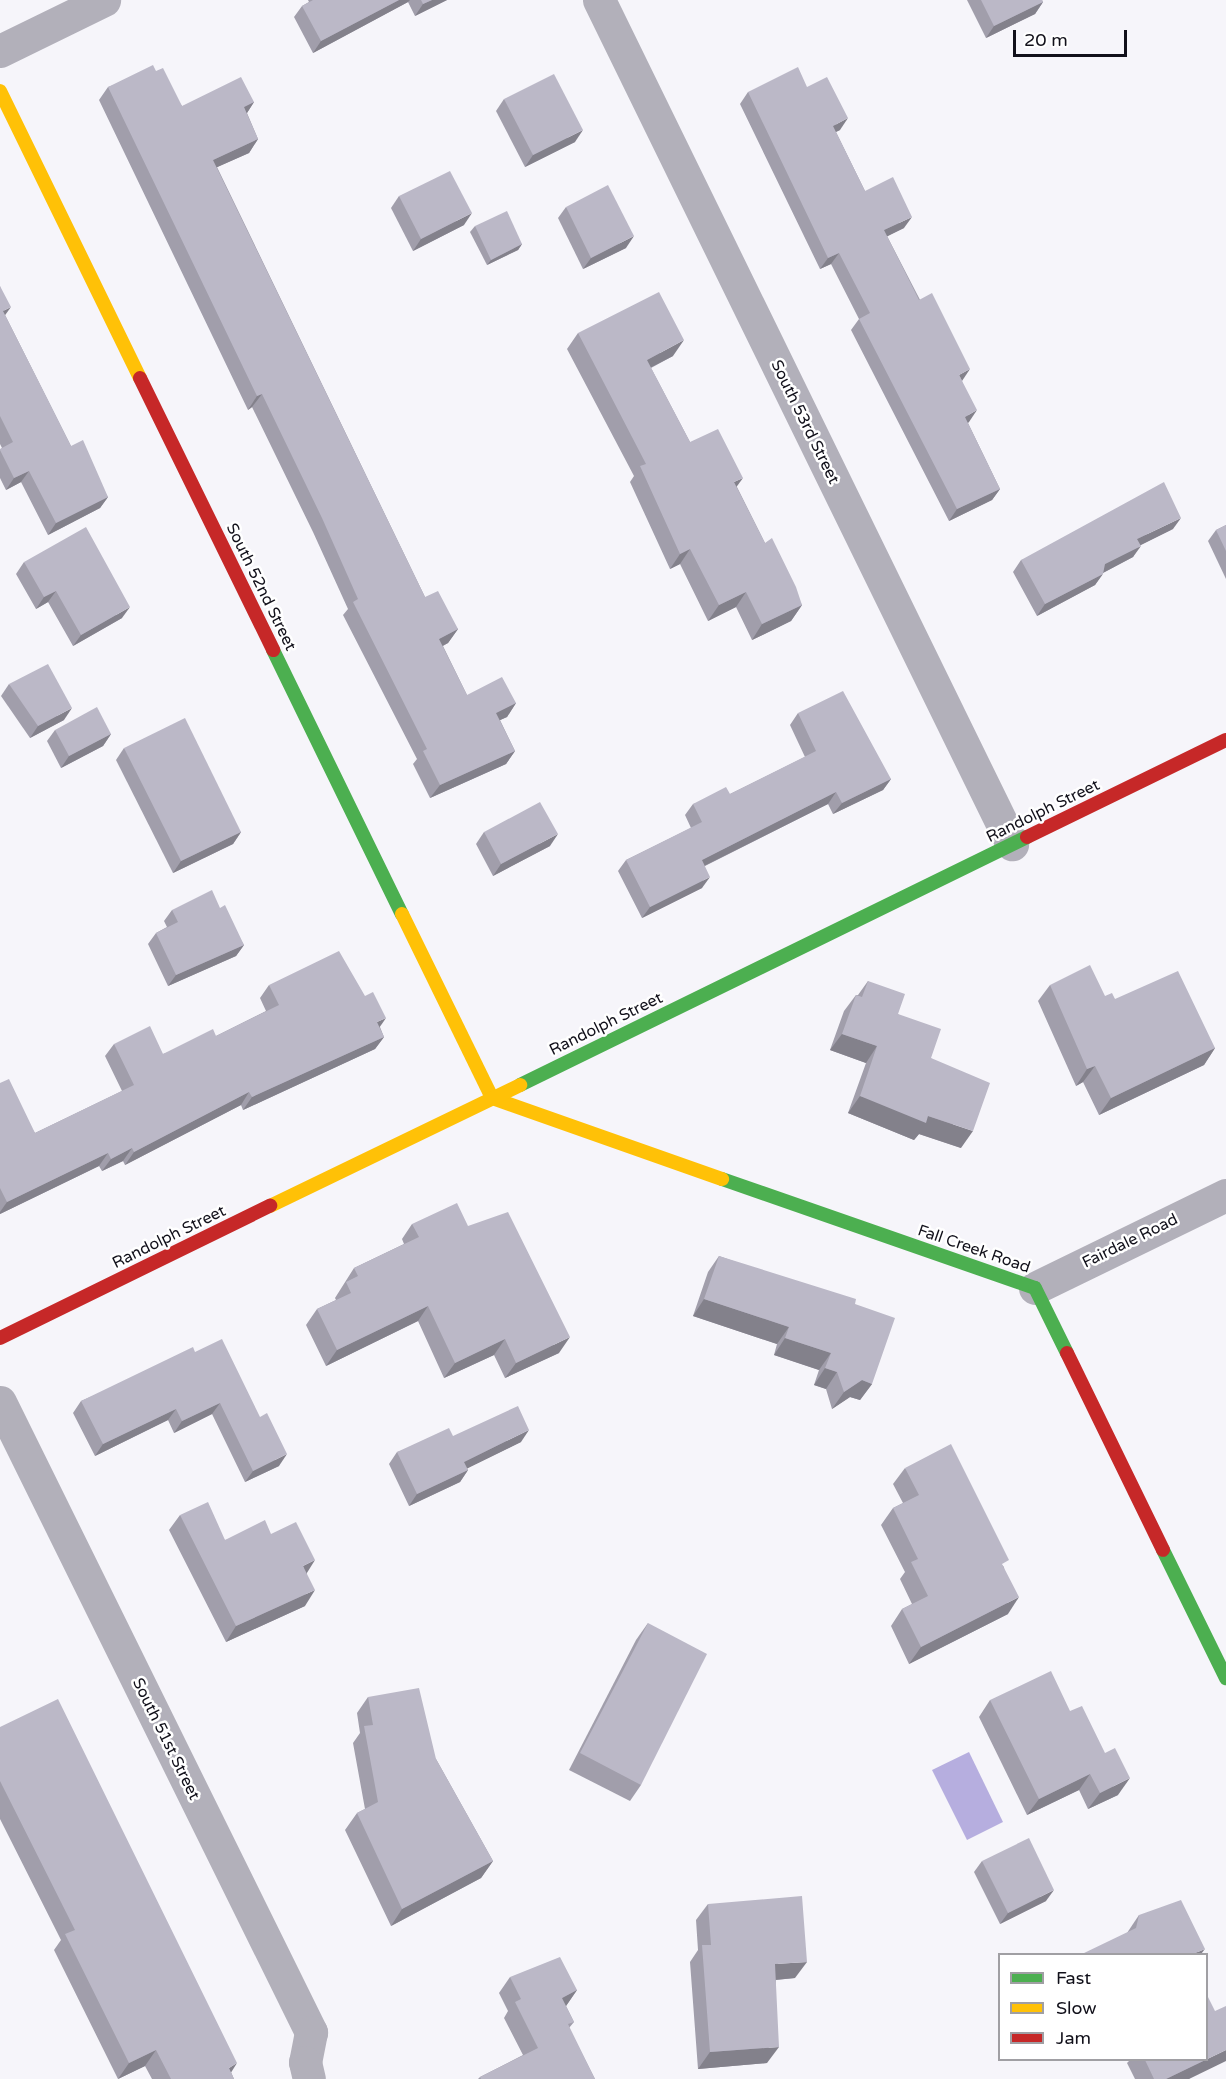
<!DOCTYPE html>
<html>
<head>
<meta charset="utf-8">
<style>
	body { margin:0 }
	#map { position:relative; width:1226px; height:2079px; overflow:hidden; background:#f6f5fa; font-family:"Varela Round",sans-serif }
	div>[style] { position:absolute }
	.water>* { inset:0; background:#b6aedf }
	.street>* { height:33px; margin:-16.5px; padding:0 16.5px; transform-origin:16.5px; border-radius:16.5px; background:#b2b0ba }
	.fast>* { height:14px; margin:-7px; padding:0 7px; transform-origin:7px; border-radius:7px; background:#4caf50 }
	.slow>* { height:14px; margin:-7px; padding:0 7px; transform-origin:7px; border-radius:7px; background:#ffc107 }
	.jam>* { height:14px; margin:-7px; padding:0 7px; transform-origin:7px; border-radius:7px; background:#c62828 }
	.wall>* { inset:0; background:#a19eab }
	.shaded-wall>* { inset:0; background:#83818b }
	.building>* { inset:0; background:#bbb8c7 }
	span { translate:-50% -50%; white-space:nowrap; text-align:center; line-height:1.15; -webkit-text-stroke:5px #fff; paint-order:stroke }
	.street-label { font-size:16px; color:#11101a }
	.legend { position:absolute; left:998px; top:1953px; width:210px; height:108px; box-sizing:border-box; background:#fff; border:2px solid #a09fa3; margin:0; padding:8px 10px; list-style:none; font-size:18px; color:#11101a }
	.legend li { display:flex; align-items:center; gap:12px; height:30px }
	.legend b { width:30px; border:2px solid #a09fa3 }
	.scale { position:absolute; left:1013px; top:30px; width:114px; height:27px; box-sizing:border-box; border:3px solid #11101a; border-top:0; padding-left:8px; font-size:18px; line-height:21px; white-space:nowrap; color:#11101a; -webkit-text-stroke:4px #fff; paint-order:stroke }
</style>
</head>
<body>
<div id="map">
	<div class="water">
		<div style="clip-path:polygon(969px 1752px,1003px 1822px,967px 1840px,932px 1770px)"></div>
	</div>
	<div class="street">
		<div style="left:599px;top:0;width:940px;rotate:63.93deg"></div>
		<div style="left:0;top:51px;width:116px;rotate:-26.1deg"></div>
		<div style="left:1035px;top:1288px;width:212px;rotate:-26deg"></div>
		<div style="left:0;top:1402px;width:703px;rotate:63.73deg"></div>
		<div style="left:311px;top:2032px;width:31px;rotate:101deg"></div>
		<div style="left:305px;top:2062px;width:17px;rotate:77deg"></div>
	</div>
	<div class="fast">
		<div style="left:273px;top:650px;width:294px;rotate:64deg"></div>
		<div style="left:520px;top:1085px;width:564px;rotate:-26.07deg"></div>
		<div style="left:722px;top:1179px;width:331px;rotate:19.2deg"></div>
		<div style="left:1035px;top:1288px;width:72px;rotate:63.8deg"></div>
		<div style="left:1163px;top:1550px;width:143px;rotate:63.8deg"></div>
	</div>
	<div class="slow">
		<div style="left:0;top:91px;width:319px;rotate:64deg"></div>
		<div style="left:402px;top:914px;width:205px;rotate:63.9deg"></div>
		<div style="left:492px;top:1098px;width:244px;rotate:19.4deg"></div>
		<div style="left:270px;top:1206px;width:278px;rotate:-25.8deg"></div>
	</div>
	<div class="jam">
		<div style="left:140px;top:378px;width:303px;rotate:63.9deg"></div>
		<div style="left:1027px;top:837px;width:221px;rotate:-26deg"></div>
		<div style="left:0;top:1338px;width:301px;rotate:-26.1deg"></div>
		<div style="left:1067px;top:1353px;width:219px;rotate:64deg"></div>
	</div>
	<div class="wall">
		<div style="clip-path:polygon(308px 0,447px 0,415px 16px,408px 2px,313px 53px,294px 17px,302px 6px,309px 2px)"></div>
		<div style="clip-path:polygon(967px 0,1042px 0,1043px 2px,1035px 14px,986px 38px)"></div>
		<div style="clip-path:polygon(156px 71px,182px 106px,254px 102px,247px 113px,258px 139px,249px 153px,217px 167px,425px 597px,458px 629px,448px 643px,443px 646px,467px 695px,516px 703px,507px 717px,500px 720px,515px 751px,506px 764px,430px 798px,413px 764px,417px 759px,343px 615px,348px 609px,313px 532px,252px 407px,248px 410px,99px 100px,108px 87px)"></div>
		<div style="clip-path:polygon(807px 87px,840px 130px,836px 132px,865px 191px,904px 228px,887px 236px,962px 381px,969px 422px,968px 423px,1000px 489px,992px 500px,949px 521px,851px 330px,859px 319px,831px 264px,820px 269px,740px 104px,748px 92px)"></div>
		<div style="clip-path:polygon(504px 99px,575px 142px,525px 167px,496px 111px)"></div>
		<div style="clip-path:polygon(399px 196px,464px 225px,413px 251px,391px 208px)"></div>
		<div style="clip-path:polygon(566px 207px,626px 248px,583px 269px,558px 218px)"></div>
		<div style="clip-path:polygon(475px 226px,522px 244px,518px 250px,487px 265px,470px 232px)"></div>
		<div style="clip-path:polygon(0 286px,5px 315px,71px 446px,108px 497px,100px 508px,48px 535px,21px 482px,6px 490px,0 478px,0 450px,2px 448px,0 444px)"></div>
		<div style="clip-path:polygon(578px 333px,673px 356px,651px 368px,690px 442px,737px 487px,765px 543px,802px 605px,791px 621px,752px 640px,736px 607px,708px 621px,680px 564px,670px 569px,630px 482px,634px 476px,567px 349px)"></div>
		<div style="clip-path:polygon(1226px 525px,1226px 579px,1208px 541px,1216px 530px)"></div>
		<div style="clip-path:polygon(1173px 529px,1140px 545px,1133px 557px,1103px 573px,1095px 585px,1037px 616px,1013px 572px,1021px 560px)"></div>
		<div style="clip-path:polygon(24px 562px,122px 618px,73px 646px,48px 602px,36px 609px,16px 574px)"></div>
		<div style="clip-path:polygon(9px 684px,64px 720px,30px 738px,1px 696px)"></div>
		<div style="clip-path:polygon(798px 713px,891px 779px,883px 790px,833px 814px,828px 804px,705px 866px,702px 888px,642px 918px,618px 871px,626px 860px,691px 828px,685px 815px,693px 804px,730px 794px,805px 757px,790px 725px)"></div>
		<div style="clip-path:polygon(55px 730px,111px 734px,103px 746px,61px 768px,47px 741px)"></div>
		<div style="clip-path:polygon(124px 748px,241px 832px,233px 844px,173px 873px,116px 760px)"></div>
		<div style="clip-path:polygon(484px 832px,550px 846px,493px 876px,476px 844px)"></div>
		<div style="clip-path:polygon(220px 908px,244px 945px,236px 956px,168px 986px,148px 944px,156px 933px,167px 927px,164px 921px,172px 910px)"></div>
		<div style="clip-path:polygon(868px 981px,898px 1014px,931px 1058px,961px 1148px,919px 1134px,914px 1140px,848px 1113px,866px 1063px,830px 1050px,844px 1011px,856px 995px,858px 995px)"></div>
		<div style="clip-path:polygon(269px 985px,380px 1027px,384px 1037px,375px 1049px,243px 1110px,241px 1105px,125px 1165px,123px 1161px,102px 1171px,99px 1166px,0 1214px,0 1083px,35px 1133px,122px 1091px,105px 1056px,114px 1044px,163px 1054px,216px 1036px,266px 1011px,260px 998px)"></div>
		<div style="clip-path:polygon(1050px 985px,1105px 996px,1115px 999px,1215px 1048px,1204px 1065px,1099px 1115px,1083px 1082px,1076px 1086px,1038px 1001px)"></div>
		<div style="clip-path:polygon(412px 1224px,468px 1226px,559px 1353px,505px 1378px,494px 1355px,444px 1378px,418px 1321px,326px 1366px,306px 1325px,317px 1309px,336px 1300px,335px 1298px,354px 1268px,404px 1244px,402px 1239px)"></div>
		<div style="clip-path:polygon(719px 1256px,855px 1304px,872px 1384px,860px 1400px,850px 1397px,832px 1409px,826px 1389px,814px 1385px,819px 1370px,774px 1355px,777px 1344px,693px 1316px,708px 1272px)"></div>
		<div style="clip-path:polygon(195px 1352px,279px 1466px,245px 1482px,212px 1414px,174px 1433px,168px 1420px,95px 1456px,73px 1413px,81px 1401px)"></div>
		<div style="clip-path:polygon(453px 1436px,521px 1442px,467px 1468px,468px 1470px,460px 1482px,409px 1506px,389px 1464px,397px 1452px)"></div>
		<div style="clip-path:polygon(905px 1468px,1004px 1567px,1008px 1614px,909px 1664px,891px 1626px,902px 1609px,912px 1604px,900px 1579px,905px 1572px,881px 1525px,893px 1508px,903px 1503px,893px 1484px)"></div>
		<div style="clip-path:polygon(180px 1515px,225px 1540px,271px 1534px,307px 1573px,305px 1606px,226px 1642px,169px 1530px)"></div>
		<div style="clip-path:polygon(648px 1623px,641px 1785px,630px 1801px,569px 1770px,636px 1640px)"></div>
		<div style="clip-path:polygon(368px 1697px,436px 1759px,493px 1861px,481px 1878px,391px 1926px,345px 1830px,357px 1813px,365px 1809px,353px 1743px,360px 1733px,357px 1713px)"></div>
		<div style="clip-path:polygon(990px 1700px,1070px 1711px,1118px 1795px,1088px 1809px,1079px 1790px,1027px 1815px,979px 1717px)"></div>
		<div style="clip-path:polygon(0 1727px,231px 2072px,234px 2079px,152px 2079px,145px 2066px,118px 2079px,54px 1950px,61px 1940px,0 1819px)"></div>
		<div style="clip-path:polygon(982px 1861px,1046px 1901px,1000px 1924px,974px 1872px)"></div>
		<div style="clip-path:polygon(708px 1904px,795px 1978px,776px 1980px,767px 2063px,698px 2069px,690px 1962px,698px 1950px,696px 1920px)"></div>
		<div style="clip-path:polygon(1139px 1915px,1201px 1954px,1127px 1933px)"></div>
		<div style="clip-path:polygon(510px 1977px,577px 1990px,566px 2006px,574px 2022px,569px 2028px,595px 2079px,478px 2079px,480px 2077px,523px 2055px,504px 2018px,508px 2011px,499px 1993px)"></div>
		<div style="clip-path:polygon(1130px 2060px,1206px 2060px,1189px 2079px,1135px 2079px,1127px 2063px)"></div>
	</div>
	<div class="shaded-wall">
		<div style="clip-path:polygon(399px 0,410px 0,408px 2px,313px 53px,321px 41px)"></div>
		<div style="clip-path:polygon(432px 0,447px 0,415px 16px,423px 4px)"></div>
		<div style="clip-path:polygon(1043px 2px,1035px 14px,986px 38px,994px 26px)"></div>
		<div style="clip-path:polygon(254px 102px,245px 116px,244px 107px)"></div>
		<div style="clip-path:polygon(848px 118px,840px 130px,825px 137px,833px 126px)"></div>
		<div style="clip-path:polygon(583px 130px,575px 142px,525px 167px,533px 155px)"></div>
		<div style="clip-path:polygon(258px 139px,249px 153px,204px 173px,213px 160px)"></div>
		<div style="clip-path:polygon(472px 213px,464px 225px,413px 251px,421px 239px)"></div>
		<div style="clip-path:polygon(912px 217px,904px 228px,876px 242px,884px 230px)"></div>
		<div style="clip-path:polygon(634px 236px,626px 248px,583px 269px,591px 258px)"></div>
		<div style="clip-path:polygon(522px 244px,518px 250px,487px 265px,491px 260px)"></div>
		<div style="clip-path:polygon(839px 253px,831px 264px,820px 269px,828px 258px)"></div>
		<div style="clip-path:polygon(11px 307px,3px 318px,3px 311px)"></div>
		<div style="clip-path:polygon(684px 340px,673px 356px,636px 375px,647px 360px)"></div>
		<div style="clip-path:polygon(970px 369px,962px 381px,959px 375px)"></div>
		<div style="clip-path:polygon(262px 394px,252px 407px,248px 410px,257px 396px)"></div>
		<div style="clip-path:polygon(977px 410px,969px 422px,957px 428px,965px 417px)"></div>
		<div style="clip-path:polygon(29px 471px,21px 482px,6px 490px,14px 478px)"></div>
		<div style="clip-path:polygon(743px 478px,732px 493px,734px 482px)"></div>
		<div style="clip-path:polygon(1000px 489px,992px 500px,949px 521px,957px 509px)"></div>
		<div style="clip-path:polygon(108px 497px,100px 508px,48px 535px,56px 523px)"></div>
		<div style="clip-path:polygon(1181px 518px,1173px 529px,1129px 551px,1137px 539px)"></div>
		<div style="clip-path:polygon(1141px 546px,1133px 557px,1097px 576px,1105px 564px)"></div>
		<div style="clip-path:polygon(690px 549px,680px 564px,670px 569px,680px 554px)"></div>
		<div style="clip-path:polygon(1103px 574px,1095px 585px,1037px 616px,1045px 604px)"></div>
		<div style="clip-path:polygon(56px 591px,48px 602px,36px 609px,44px 597px)"></div>
		<div style="clip-path:polygon(746px 592px,736px 607px,708px 621px,719px 605px)"></div>
		<div style="clip-path:polygon(802px 605px,791px 621px,752px 640px,762px 624px)"></div>
		<div style="clip-path:polygon(130px 607px,122px 618px,73px 646px,81px 635px)"></div>
		<div style="clip-path:polygon(458px 629px,448px 643px,430px 652px,439px 639px)"></div>
		<div style="clip-path:polygon(516px 703px,507px 717px,487px 726px,496px 713px)"></div>
		<div style="clip-path:polygon(72px 708px,64px 720px,30px 738px,38px 726px)"></div>
		<div style="clip-path:polygon(111px 734px,103px 746px,61px 768px,69px 756px)"></div>
		<div style="clip-path:polygon(515px 751px,506px 764px,430px 798px,440px 785px)"></div>
		<div style="clip-path:polygon(891px 779px,883px 790px,833px 814px,842px 803px)"></div>
		<div style="clip-path:polygon(836px 792px,828px 804px,694px 871px,702px 860px)"></div>
		<div style="clip-path:polygon(241px 832px,233px 844px,173px 873px,181px 861px)"></div>
		<div style="clip-path:polygon(558px 834px,550px 846px,493px 876px,501px 864px)"></div>
		<div style="clip-path:polygon(710px 877px,702px 888px,642px 918px,650px 907px)"></div>
		<div style="clip-path:polygon(244px 945px,236px 956px,168px 986px,176px 975px)"></div>
		<div style="clip-path:polygon(386px 1018px,377px 1031px,377px 1022px)"></div>
		<div style="clip-path:polygon(842px 1034px,877px 1046px,866px 1063px,830px 1050px)"></div>
		<div style="clip-path:polygon(384px 1037px,375px 1049px,243px 1110px,252px 1097px)"></div>
		<div style="clip-path:polygon(1215px 1048px,1204px 1065px,1099px 1115px,1111px 1098px)"></div>
		<div style="clip-path:polygon(1095px 1066px,1083px 1082px,1076px 1086px,1087px 1069px)"></div>
		<div style="clip-path:polygon(249px 1092px,241px 1105px,125px 1165px,134px 1152px)"></div>
		<div style="clip-path:polygon(860px 1096px,928px 1116px,973px 1131px,961px 1148px,919px 1134px,914px 1140px,848px 1113px)"></div>
		<div style="clip-path:polygon(132px 1148px,123px 1161px,102px 1171px,111px 1159px)"></div>
		<div style="clip-path:polygon(108px 1153px,99px 1166px,0 1214px,0 1212px,7px 1202px)"></div>
		<div style="clip-path:polygon(704px 1299px,789px 1327px,777px 1344px,693px 1316px)"></div>
		<div style="clip-path:polygon(428px 1306px,418px 1321px,326px 1366px,337px 1350px)"></div>
		<div style="clip-path:polygon(570px 1337px,559px 1353px,505px 1378px,516px 1363px)"></div>
		<div style="clip-path:polygon(785px 1338px,831px 1353px,819px 1370px,774px 1355px)"></div>
		<div style="clip-path:polygon(505px 1339px,494px 1355px,444px 1378px,455px 1363px)"></div>
		<div style="clip-path:polygon(825px 1368px,837px 1372px,826px 1389px,814px 1385px)"></div>
		<div style="clip-path:polygon(862px 1380px,872px 1384px,860px 1400px,850px 1397px,832px 1409px,844px 1392px)"></div>
		<div style="clip-path:polygon(220px 1403px,212px 1414px,174px 1433px,182px 1421px)"></div>
		<div style="clip-path:polygon(176px 1409px,168px 1420px,95px 1456px,103px 1444px)"></div>
		<div style="clip-path:polygon(529px 1430px,521px 1442px,456px 1474px,464px 1462px)"></div>
		<div style="clip-path:polygon(287px 1454px,279px 1466px,245px 1482px,253px 1471px)"></div>
		<div style="clip-path:polygon(468px 1470px,460px 1482px,409px 1506px,417px 1494px)"></div>
		<div style="clip-path:polygon(315px 1560px,305px 1576px,303px 1566px)"></div>
		<div style="clip-path:polygon(315px 1590px,305px 1606px,226px 1642px,236px 1626px)"></div>
		<div style="clip-path:polygon(1019px 1597px,1008px 1614px,909px 1664px,921px 1647px)"></div>
		<div style="clip-path:polygon(1090px 1774px,1079px 1790px,1027px 1815px,1039px 1799px)"></div>
		<div style="clip-path:polygon(1130px 1778px,1118px 1795px,1088px 1809px,1100px 1793px)"></div>
		<div style="clip-path:polygon(493px 1861px,481px 1878px,391px 1926px,402px 1909px)"></div>
		<div style="clip-path:polygon(1054px 1890px,1046px 1901px,1000px 1924px,1008px 1913px)"></div>
		<div style="clip-path:polygon(1205px 1949px,1201px 1954px,1193px 1954px)"></div>
		<div style="clip-path:polygon(807px 1962px,795px 1978px,763px 1981px,775px 1964px)"></div>
		<div style="clip-path:polygon(577px 1990px,566px 2006px,551px 2013px,562px 1998px)"></div>
		<div style="clip-path:polygon(779px 2047px,767px 2063px,698px 2069px,710px 2052px)"></div>
		<div style="clip-path:polygon(156px 2050px,145px 2066px,118px 2079px,129px 2063px)"></div>
		<div style="clip-path:polygon(1226px 2050px,1226px 2061px,1189px 2079px,1166px 2079px)"></div>
		<div style="clip-path:polygon(237px 2063px,227px 2079px,229px 2068px)"></div>
	</div>
	<div class="building">
		<div style="clip-path:polygon(313px 0,399px 0,321px 41px,302px 6px)"></div>
		<div style="clip-path:polygon(421px 0,432px 0,423px 4px)"></div>
		<div style="clip-path:polygon(981px 0,1042px 0,1043px 2px,994px 26px)"></div>
		<div style="clip-path:polygon(153px 65px,156px 71px,163px 68px,182px 106px,241px 77px,254px 102px,244px 107px,258px 139px,213px 160px,425px 597px,438px 591px,458px 629px,439px 639px,467px 695px,502px 677px,516px 703px,496px 713px,515px 751px,440px 785px,423px 751px,427px 749px,353px 602px,358px 599px,322px 518px,262px 394px,257px 396px,108px 87px)"></div>
		<div style="clip-path:polygon(798px 67px,807px 87px,827px 77px,848px 118px,833px 126px,865px 191px,893px 177px,912px 217px,884px 230px,919px 300px,932px 293px,970px 369px,959px 375px,977px 410px,965px 417px,1000px 489px,957px 509px,859px 319px,870px 313px,839px 253px,828px 258px,748px 92px)"></div>
		<div style="clip-path:polygon(554px 74px,583px 130px,533px 155px,504px 99px)"></div>
		<div style="clip-path:polygon(450px 171px,472px 213px,421px 239px,399px 196px)"></div>
		<div style="clip-path:polygon(608px 185px,634px 236px,591px 258px,566px 207px)"></div>
		<div style="clip-path:polygon(507px 211px,522px 244px,491px 260px,475px 226px)"></div>
		<div style="clip-path:polygon(0 286px,11px 307px,3px 311px,50px 404px,71px 446px,83px 440px,108px 497px,56px 523px,29px 471px,14px 478px,0 450px,0 449px,13px 442px,0 416px)"></div>
		<div style="clip-path:polygon(659px 292px,684px 340px,647px 360px,690px 442px,718px 429px,743px 478px,734px 482px,765px 543px,772px 538px,796px 587px,802px 605px,762px 624px,746px 592px,719px 605px,690px 549px,680px 554px,640px 466px,646px 464px,578px 333px)"></div>
		<div style="clip-path:polygon(1164px 482px,1181px 518px,1137px 539px,1141px 546px,1105px 564px,1103px 574px,1045px 604px,1021px 560px)"></div>
		<div style="clip-path:polygon(1226px 525px,1226px 551px,1216px 530px)"></div>
		<div style="clip-path:polygon(86px 527px,130px 607px,81px 635px,56px 591px,44px 597px,24px 562px)"></div>
		<div style="clip-path:polygon(48px 664px,72px 708px,38px 726px,9px 684px)"></div>
		<div style="clip-path:polygon(843px 691px,891px 779px,842px 803px,836px 792px,702px 860px,710px 877px,650px 907px,626px 860px,702px 822px,693px 804px,726px 787px,730px 794px,816px 751px,798px 713px)"></div>
		<div style="clip-path:polygon(97px 707px,111px 734px,69px 756px,55px 730px)"></div>
		<div style="clip-path:polygon(185px 718px,241px 832px,181px 861px,124px 748px)"></div>
		<div style="clip-path:polygon(540px 802px,558px 834px,501px 864px,484px 832px)"></div>
		<div style="clip-path:polygon(212px 890px,220px 908px,225px 905px,244px 945px,176px 975px,156px 933px,178px 922px,172px 910px)"></div>
		<div style="clip-path:polygon(339px 951px,365px 996px,373px 992px,386px 1018px,377px 1022px,384px 1037px,252px 1097px,249px 1092px,134px 1152px,132px 1148px,111px 1159px,108px 1153px,7px 1202px,0 1188px,0 1083px,9px 1079px,35px 1133px,134px 1085px,114px 1044px,150px 1026px,163px 1054px,213px 1029px,216px 1036px,279px 1005px,269px 985px)"></div>
		<div style="clip-path:polygon(1090px 965px,1105px 996px,1112px 993px,1115px 999px,1178px 971px,1215px 1048px,1111px 1098px,1095px 1066px,1087px 1069px,1050px 985px)"></div>
		<div style="clip-path:polygon(868px 981px,905px 994px,898px 1014px,941px 1029px,931px 1058px,990px 1083px,973px 1131px,928px 1116px,926px 1123px,860px 1096px,877px 1046px,842px 1034px,856px 995px,862px 997px)"></div>
		<div style="clip-path:polygon(457px 1203px,468px 1226px,508px 1212px,570px 1337px,516px 1363px,505px 1339px,455px 1363px,428px 1306px,337px 1350px,317px 1309px,351px 1293px,346px 1282px,358px 1276px,354px 1268px,419px 1237px,412px 1224px)"></div>
		<div style="clip-path:polygon(719px 1256px,856px 1299px,855px 1304px,895px 1318px,872px 1384px,862px 1380px,844px 1392px,837px 1372px,825px 1368px,831px 1353px,785px 1338px,789px 1327px,704px 1299px)"></div>
		<div style="clip-path:polygon(222px 1339px,260px 1417px,267px 1413px,287px 1454px,253px 1471px,220px 1403px,182px 1421px,176px 1409px,103px 1444px,81px 1401px,193px 1347px,195px 1352px)"></div>
		<div style="clip-path:polygon(518px 1406px,529px 1430px,464px 1462px,468px 1470px,417px 1494px,397px 1452px,449px 1428px,453px 1436px)"></div>
		<div style="clip-path:polygon(951px 1444px,1009px 1560px,1002px 1564px,1019px 1597px,921px 1647px,902px 1609px,928px 1596px,911px 1562px,918px 1559px,893px 1508px,919px 1495px,905px 1468px)"></div>
		<div style="clip-path:polygon(208px 1502px,225px 1540px,265px 1520px,271px 1534px,296px 1522px,315px 1560px,303px 1566px,315px 1590px,236px 1626px,180px 1515px)"></div>
		<div style="clip-path:polygon(648px 1623px,707px 1654px,641px 1785px,580px 1753px)"></div>
		<div style="clip-path:polygon(1051px 1671px,1070px 1711px,1082px 1706px,1105px 1753px,1115px 1748px,1130px 1778px,1100px 1793px,1090px 1774px,1039px 1799px,990px 1700px)"></div>
		<div style="clip-path:polygon(419px 1688px,436px 1759px,493px 1861px,402px 1909px,357px 1813px,378px 1802px,364px 1726px,373px 1725px,368px 1697px)"></div>
		<div style="clip-path:polygon(58px 1699px,237px 2063px,229px 2068px,234px 2079px,171px 2079px,156px 2050px,129px 2063px,65px 1934px,75px 1930px,0 1781px,0 1727px)"></div>
		<div style="clip-path:polygon(1029px 1838px,1054px 1890px,1008px 1913px,982px 1861px)"></div>
		<div style="clip-path:polygon(802px 1896px,807px 1962px,775px 1964px,779px 2047px,710px 2052px,702px 1945px,711px 1945px,708px 1904px)"></div>
		<div style="clip-path:polygon(1181px 1900px,1205px 1949px,1193px 1954px,1082px 1954px,1136px 1928px,1139px 1915px)"></div>
		<div style="clip-path:polygon(560px 1957px,577px 1990px,562px 1998px,574px 2022px,568px 2024px,595px 2079px,481px 2079px,480px 2077px,538px 2048px,515px 2002px,521px 1999px,510px 1977px)"></div>
		<div style="clip-path:polygon(1206px 1993px,1215px 2011px,1226px 2006px,1226px 2050px,1166px 2079px,1154px 2079px,1145px 2060px,1206px 2060px)"></div>
	</div>
	<div class="street-label">
		<span style="left:805px;top:422px;rotate:64deg">South 53rd Street</span>
		<span style="left:261px;top:587px;rotate:64deg">South 52nd Street</span>
		<span style="left:1043px;top:811px;rotate:-26deg">Randolph Street</span>
		<span style="left:606px;top:1024px;rotate:-26deg">Randolph Street</span>
		<span style="left:169px;top:1237px;rotate:-26deg">Randolph Street</span>
		<span style="left:1130px;top:1241px;rotate:-26deg">Fairdale Road</span>
		<span style="left:974px;top:1249px;rotate:19deg">Fall Creek Road</span>
		<span style="left:166px;top:1739px;rotate:64deg">South 51st Street</span>
	</div>
	<ul class="legend">
	<li><b style="height:8px;background:#4caf50"></b>Fast</li>
	<li><b style="height:8px;background:#ffc107"></b>Slow</li>
	<li><b style="height:8px;background:#c62828"></b>Jam</li>
	</ul>
	<div class="scale">20 m</div>
</div>
</body>
</html>
